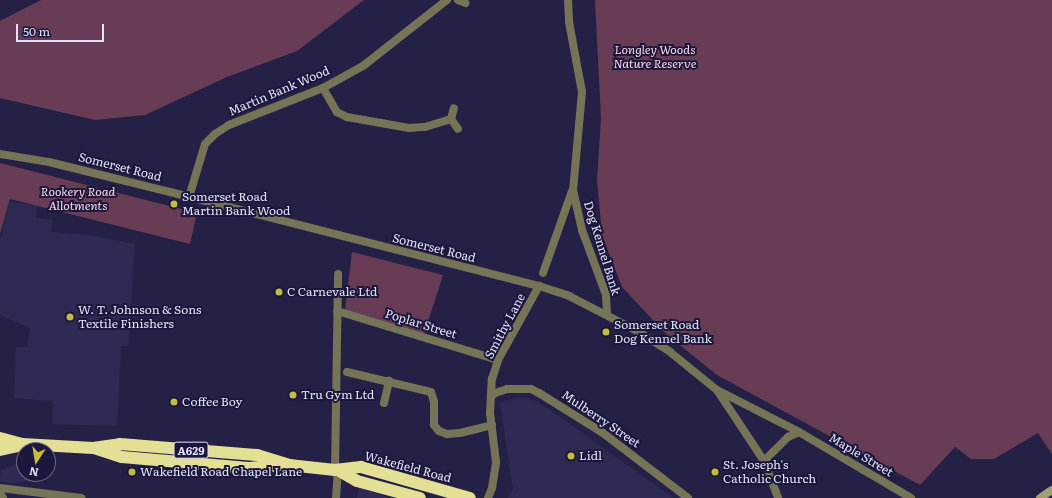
<!DOCTYPE html>
<html>
<head>
<meta charset="utf-8">
<style>
	body { margin:0 }
	#map { position:relative; width:1052px; height:498px; overflow:hidden; background:#252146; font-family:Literata,serif }
	div>[style] { position:absolute }
	.built>* { inset:0; background:#2f2a54 }
	.green>* { inset:0; background:#683c54 }
	.street>* { height:8px; margin:-4px; padding:0 4px; transform-origin:4px; border-radius:4px; background:#757457 }
	.secondary>* { height:8px; margin:-4px; padding:0 4px; transform-origin:4px; border-radius:4px; background:#a2a071 }
	.highway>* { height:12px; margin:-6px; padding:0 6px; transform-origin:6px; border-radius:6px; background:#e3e096 }
	.dots>* { width:11px; height:11px; translate:-50% -50%; box-sizing:border-box; border:2px solid #1c183b; border-radius:50% }
	span { translate:-50% -50%; white-space:nowrap; text-align:center; line-height:1.15; -webkit-text-stroke:4px #1c183b; paint-order:stroke }
	.shield-label span { padding:1px 3px; background:#1c183b; border:1px solid; border-radius:3px; -webkit-text-stroke-width:0 }
	.shield-label { font-size:11px; color:#e2e1fa; font-weight:700 }
	.park-label { font-size:12px; color:#fbd5e8; font-style:italic }
	.street-label { font-size:12px; color:#e2e1fa }
	.poi-label { font-size:12px; color:#e2e1fa }
	.left { translate:0 -50%; text-align:left }
	.north { position:absolute; left:16px; top:442px; width:40px; height:40px; box-sizing:border-box; background:#1c183b; border:1px solid #6b6887; border-radius:50%; rotate:192deg; font-size:11px; font-weight:700; line-height:16px; text-align:center; color:#e2e1fa }
	.north::after { content:''; display:block; margin:auto; width:14px; height:18px; background:#c4bd3e; clip-path:polygon(50% 0,100% 100%,50% 72%,0 100%) }
	.scale { position:absolute; left:16px; top:24px; width:88px; height:18px; box-sizing:border-box; border:2px solid #e2e1fa; border-top:0; padding-left:5px; font-size:12px; line-height:14px; white-space:nowrap; color:#e2e1fa; -webkit-text-stroke:3px #1c183b; paint-order:stroke }
</style>
</head>
<body>
<div id="map">
	<div class="built">
		<div style="clip-path:polygon(10px 202px,37px 205px,36px 218px,53px 220px,51px 232px,89px 235px,135px 244px,128px 346px,121px 346px,117px 426px,53px 424px,53px 401px,14px 398px,16px 347px,28px 347px,30px 328px,0 315px,0 240px)"></div>
		<div style="clip-path:polygon(520px 397px,529px 398px,550px 410px,673px 498px,508px 498px,513px 489px,500px 402px)"></div>
		<div style="clip-path:polygon(24px 462px,24px 474px,36px 474px,36px 480px,11px 483px,0 481px,1px 470px)"></div>
		<div style="clip-path:polygon(359px 487px,389px 498px,357px 498px)"></div>
	</div>
	<div class="green">
		<div style="clip-path:polygon(41px 0,364px 0,297px 51px,227px 77px,145px 115px,95px 120px,0 98px,0 21px)"></div>
		<div style="clip-path:polygon(595px 0,1052px 0,1052px 454px,1038px 433px,994px 459px,971px 459px,955px 447px,920px 485px,717px 375px,666px 334px,622px 287px,602px 235px,597px 180px,601px 118px)"></div>
		<div style="clip-path:polygon(0 163px,197px 213px,190px 244px,10px 199px,0 234px)"></div>
		<div style="clip-path:polygon(352px 252px,443px 275px,424px 334px,345px 310px)"></div>
	</div>
	<div class="street">
		<div style="left:458px;top:0;width:8px;rotate:23deg"></div>
		<div style="left:568px;top:0;width:22px;rotate:87deg"></div>
		<div style="left:569px;top:22px;width:71px;rotate:79.5deg"></div>
		<div style="left:582px;top:92px;width:98px;rotate:95.2deg"></div>
		<div style="left:573px;top:190px;width:41px;rotate:77.3deg"></div>
		<div style="left:582px;top:230px;width:69px;rotate:69.7deg"></div>
		<div style="left:606px;top:295px;width:19px;rotate:87deg"></div>
		<div style="left:323px;top:88px;width:28px;rotate:60deg"></div>
		<div style="left:337px;top:112px;width:11px;rotate:27deg"></div>
		<div style="left:347px;top:117px;width:63px;rotate:10.1deg"></div>
		<div style="left:409px;top:128px;width:16px;rotate:-4deg"></div>
		<div style="left:425px;top:127px;width:27px;rotate:-17deg"></div>
		<div style="left:451px;top:119px;width:12px;rotate:55deg"></div>
		<div style="left:451px;top:119px;width:11px;rotate:-75deg"></div>
		<div style="left:0;top:154px;width:50px;rotate:9.3deg"></div>
		<div style="left:49px;top:162px;width:125px;rotate:13.9deg"></div>
		<div style="left:170px;top:192px;width:381px;rotate:14.3deg"></div>
		<div style="left:539px;top:286px;width:32px;rotate:18deg"></div>
		<div style="left:569px;top:296px;width:76px;rotate:27.2deg"></div>
		<div style="left:637px;top:331px;width:39px;rotate:32deg"></div>
		<div style="left:670px;top:352px;width:60px;rotate:39deg"></div>
		<div style="left:717px;top:390px;width:85px;rotate:56.5deg"></div>
		<div style="left:764px;top:461px;width:40px;rotate:69deg"></div>
		<div style="left:189px;top:197px;width:55px;rotate:-73.2deg"></div>
		<div style="left:205px;top:144px;width:14px;rotate:-45deg"></div>
		<div style="left:215px;top:134px;width:17px;rotate:-33deg"></div>
		<div style="left:229px;top:125px;width:101px;rotate:-21.5deg"></div>
		<div style="left:323px;top:88px;width:46px;rotate:-28.8deg"></div>
		<div style="left:363px;top:66px;width:107px;rotate:-38.2deg"></div>
		<div style="left:543px;top:273px;width:87px;rotate:-70.5deg"></div>
		<div style="left:337px;top:311px;width:168px;rotate:16.9deg"></div>
		<div style="left:347px;top:372px;width:86px;rotate:13.4deg"></div>
		<div style="left:431px;top:392px;width:10px;rotate:73deg"></div>
		<div style="left:434px;top:402px;width:23px;rotate:90deg"></div>
		<div style="left:434px;top:425px;width:8px;rotate:50deg"></div>
		<div style="left:439px;top:431px;width:9px;rotate:21deg"></div>
		<div style="left:447px;top:434px;width:13px;rotate:-4deg"></div>
		<div style="left:460px;top:433px;width:33px;rotate:-14deg"></div>
		<div style="left:719px;top:391px;width:90px;rotate:27.1deg"></div>
		<div style="left:799px;top:432px;width:130px;rotate:30.5deg"></div>
		<div style="left:491px;top:396px;width:5px;rotate:-37deg"></div>
		<div style="left:495px;top:393px;width:13px;rotate:-18deg"></div>
		<div style="left:507px;top:389px;width:24px"></div>
		<div style="left:531px;top:389px;width:9px;rotate:27deg"></div>
		<div style="left:539px;top:393px;width:75px;rotate:32deg"></div>
		<div style="left:603px;top:433px;width:107px;rotate:37.4deg"></div>
		<div style="left:384px;top:403px;width:23px;rotate:-77deg"></div>
		<div style="left:764px;top:461px;width:34px;rotate:-45deg"></div>
		<div style="left:788px;top:437px;width:12px;rotate:-24deg"></div>
		<div style="left:335px;top:470px;width:196px;rotate:-89.1deg"></div>
		<div style="left:0;top:488px;width:82px;rotate:7deg"></div>
		<div style="left:0;top:493px;width:6px;rotate:59deg"></div>
		<div style="left:336px;top:498px;width:28px;rotate:-86deg"></div>
		<div style="left:488px;top:498px;width:11px;rotate:-68deg"></div>
		<div style="left:492px;top:488px;width:26px;rotate:-81deg"></div>
		<div style="left:496px;top:462px;width:49px;rotate:-97deg"></div>
		<div style="left:490px;top:413px;width:34px;rotate:-87deg"></div>
		<div style="left:492px;top:379px;width:20px;rotate:-72deg"></div>
		<div style="left:498px;top:360px;width:85px;rotate:-61deg"></div>
	</div>
	<div class="secondary">
		<div style="left:1040px;top:498px;width:14px;rotate:-34deg"></div>
	</div>
	<div class="highway">
		<div style="left:0;top:438px;width:23px;rotate:15deg"></div>
		<div style="left:22px;top:444px;width:71px;rotate:3.2deg"></div>
		<div style="left:93px;top:448px;width:27px;rotate:-8deg"></div>
		<div style="left:120px;top:444px;width:137px;rotate:4.6deg"></div>
		<div style="left:257px;top:455px;width:34px;rotate:17deg"></div>
		<div style="left:289px;top:465px;width:46px;rotate:6.2deg"></div>
		<div style="left:335px;top:470px;width:26px;rotate:-7deg"></div>
		<div style="left:361px;top:467px;width:113px;rotate:15.9deg"></div>
		<div style="left:94px;top:448px;width:29px;rotate:18deg"></div>
		<div style="left:122px;top:457px;width:127px;rotate:5deg"></div>
		<div style="left:249px;top:468px;width:33px;rotate:-5deg"></div>
		<div style="left:0;top:450px;width:22px;rotate:-13deg"></div>
		<div style="left:338px;top:470px;width:22px;rotate:30deg"></div>
		<div style="left:357px;top:481px;width:65px;rotate:15.1deg"></div>
	</div>
	<div class="dots">
		<div style="left:174px;top:204px;background:#c4bd3e"></div>
		<div style="left:279px;top:292px;background:#c4bd3e"></div>
		<div style="left:70px;top:317px;background:#c4bd3e"></div>
		<div style="left:606px;top:332px;background:#c4bd3e"></div>
		<div style="left:293px;top:395px;background:#c4bd3e"></div>
		<div style="left:174px;top:402px;background:#c4bd3e"></div>
		<div style="left:571px;top:456px;background:#c4bd3e"></div>
		<div style="left:132px;top:472px;background:#c4bd3e"></div>
		<div style="left:715px;top:472px;background:#c4bd3e"></div>
	</div>
	<div class="shield-label">
		<span style="left:191px;top:450px">A629</span>
	</div>
	<div class="park-label">
		<span style="left:655px;top:57px">Longley Woods<br>Nature Reserve</span>
		<span style="left:78px;top:199px">Rookery Road<br>Allotments</span>
	</div>
	<div class="street-label">
		<span style="left:279px;top:91px;rotate:-23deg">Martin Bank Wood</span>
		<span style="left:120px;top:167px;rotate:14deg">Somerset Road</span>
		<span style="left:434px;top:248px;rotate:14deg">Somerset Road</span>
		<span style="left:602px;top:248px;rotate:73deg">Dog Kennel Bank</span>
		<span style="left:421px;top:324px;rotate:17deg">Poplar Street</span>
		<span style="left:505px;top:326px;rotate:-62deg">Smithy Lane</span>
		<span style="left:601px;top:419px;rotate:34deg">Mulberry Street</span>
		<span style="left:861px;top:455px;rotate:31deg">Maple Street</span>
		<span style="left:408px;top:467px;rotate:15deg">Wakefield Road</span>
	</div>
	<div class="poi-label">
		<span class="left" style="left:182px;top:204px">Somerset Road<br>Martin Bank Wood</span>
		<span class="left" style="left:287px;top:292px">C Carnevale Ltd</span>
		<span class="left" style="left:78px;top:317px">W. T. Johnson &amp; Sons<br>Textile Finishers</span>
		<span class="left" style="left:614px;top:332px">Somerset Road<br>Dog Kennel Bank</span>
		<span class="left" style="left:301px;top:395px">Tru Gym Ltd</span>
		<span class="left" style="left:182px;top:402px">Coffee Boy</span>
		<span class="left" style="left:579px;top:456px">Lidl</span>
		<span class="left" style="left:723px;top:472px">St. Joseph's<br>Catholic Church</span>
		<span class="left" style="left:140px;top:472px">Wakefield Road Chapel Lane</span>
	</div>
	<div class="north">N</div>
	<div class="scale">50 m</div>
</div>
</body>
</html>
